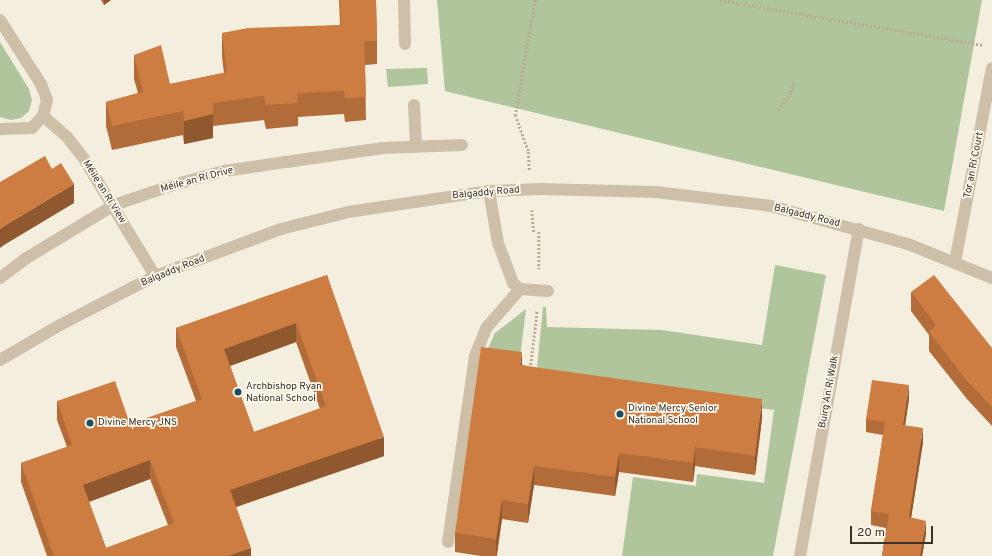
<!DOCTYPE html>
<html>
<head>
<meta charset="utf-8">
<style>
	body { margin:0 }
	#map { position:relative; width:992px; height:556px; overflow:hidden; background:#f4eede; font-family:Overpass,sans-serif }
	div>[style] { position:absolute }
	.green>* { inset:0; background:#b0c59c }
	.path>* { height:2.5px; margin-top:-1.25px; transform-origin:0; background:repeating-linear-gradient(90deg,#baaa92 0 2px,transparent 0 4px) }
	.minor>* { height:12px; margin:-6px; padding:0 6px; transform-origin:6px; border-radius:6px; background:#cec0a8 }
	.wall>* { inset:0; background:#b16c39 }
	.shaded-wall>* { inset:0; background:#90582e }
	.building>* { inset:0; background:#ce7d42 }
	.dots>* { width:11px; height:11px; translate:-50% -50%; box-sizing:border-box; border:2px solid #fbf7eb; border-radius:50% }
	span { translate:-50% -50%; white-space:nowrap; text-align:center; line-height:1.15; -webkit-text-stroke:3.5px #fbf7eb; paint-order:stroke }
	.street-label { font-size:10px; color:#3a3129 }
	.poi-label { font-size:10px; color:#3a3129 }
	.left { translate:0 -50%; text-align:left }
	.scale { position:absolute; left:850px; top:526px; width:83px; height:18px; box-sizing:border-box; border:2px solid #3a3129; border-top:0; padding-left:5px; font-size:12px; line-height:14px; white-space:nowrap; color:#3a3129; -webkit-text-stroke:3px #fbf7eb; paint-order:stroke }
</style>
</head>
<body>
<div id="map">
	<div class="green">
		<div style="clip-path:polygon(437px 0,982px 0,944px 211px,445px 91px)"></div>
		<div style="clip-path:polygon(0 42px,29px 89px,32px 100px,29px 111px,21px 118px,11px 120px,0 117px)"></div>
		<div style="clip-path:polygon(427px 68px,428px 84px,388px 87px,386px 69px)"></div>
		<div style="clip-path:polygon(775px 265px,826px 275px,773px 556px,622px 556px,633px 477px,696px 486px,697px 474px,764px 483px,774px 410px,550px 381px,537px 368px,543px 307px,546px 307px,547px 327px,662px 330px,762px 345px)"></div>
		<div style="clip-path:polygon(526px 309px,519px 366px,484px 357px,495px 333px)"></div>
	</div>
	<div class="path">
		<div style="left:720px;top:0;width:267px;rotate:9.7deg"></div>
		<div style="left:778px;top:110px;width:22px;rotate:-54deg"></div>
		<div style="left:791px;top:92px;width:11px;rotate:-75deg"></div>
		<div style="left:529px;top:170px;width:19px;rotate:-93deg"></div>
		<div style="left:528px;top:151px;width:37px;rotate:-110deg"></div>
		<div style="left:515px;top:116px;width:118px;rotate:-80.2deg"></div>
		<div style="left:532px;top:210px;width:22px;rotate:85deg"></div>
		<div style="left:539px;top:232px;width:37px;rotate:90deg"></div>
		<div style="left:530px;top:369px;width:59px;rotate:-83.2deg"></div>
	</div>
	<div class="minor">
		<div style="left:404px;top:0;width:44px;rotate:88.7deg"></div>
		<div style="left:0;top:20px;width:76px;rotate:57.4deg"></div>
		<div style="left:41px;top:84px;width:17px;rotate:69deg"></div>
		<div style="left:47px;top:100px;width:16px;rotate:104deg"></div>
		<div style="left:43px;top:116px;width:16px;rotate:133deg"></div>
		<div style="left:32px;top:128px;width:32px;rotate:178deg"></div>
		<div style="left:414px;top:105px;width:40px;rotate:87.1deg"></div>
		<div style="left:43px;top:116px;width:32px;rotate:41deg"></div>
		<div style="left:67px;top:137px;width:28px;rotate:52deg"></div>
		<div style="left:84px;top:159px;width:137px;rotate:58.7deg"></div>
		<div style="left:489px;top:191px;width:53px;rotate:80.2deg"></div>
		<div style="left:498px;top:243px;width:43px;rotate:69.4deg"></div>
		<div style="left:513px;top:283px;width:9px;rotate:41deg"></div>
		<div style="left:520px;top:289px;width:28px;rotate:4deg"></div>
		<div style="left:955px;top:262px;width:197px;rotate:-79.2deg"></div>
		<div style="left:0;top:278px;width:31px;rotate:-37deg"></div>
		<div style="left:25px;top:259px;width:104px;rotate:-31.2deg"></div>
		<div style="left:114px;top:205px;width:62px;rotate:-18.7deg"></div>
		<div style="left:173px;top:185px;width:53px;rotate:-15.4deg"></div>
		<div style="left:224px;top:171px;width:63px;rotate:-8.3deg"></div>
		<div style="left:286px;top:162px;width:98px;rotate:-8.2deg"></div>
		<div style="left:383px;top:148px;width:79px;rotate:-2.2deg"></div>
		<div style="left:0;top:360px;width:69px;rotate:-30.3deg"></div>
		<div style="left:60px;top:325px;width:107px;rotate:-27.3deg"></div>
		<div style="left:155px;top:276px;width:134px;rotate:-20.5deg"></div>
		<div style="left:281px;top:229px;width:69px;rotate:-14.2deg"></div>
		<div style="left:348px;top:212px;width:143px;rotate:-8.5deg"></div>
		<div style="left:489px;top:191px;width:52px;rotate:-2.2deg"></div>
		<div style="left:541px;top:189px;width:115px;rotate:1.5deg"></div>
		<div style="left:656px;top:192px;width:116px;rotate:6.9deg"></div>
		<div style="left:771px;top:206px;width:142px;rotate:15.5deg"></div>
		<div style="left:908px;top:244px;width:91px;rotate:22deg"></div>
		<div style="left:448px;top:542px;width:188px;rotate:-81.7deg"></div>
		<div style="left:475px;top:356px;width:31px;rotate:-68deg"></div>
		<div style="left:487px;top:327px;width:50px;rotate:-49deg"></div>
		<div style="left:800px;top:556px;width:332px;rotate:-79.8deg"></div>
	</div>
	<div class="wall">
		<div style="clip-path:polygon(101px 0,111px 0,104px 5px)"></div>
		<div style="clip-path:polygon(339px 0,376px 0,377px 41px,377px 64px,365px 65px,366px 120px,345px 122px,344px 114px,298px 117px,298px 126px,266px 129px,264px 120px,213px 126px,213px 138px,184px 144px,183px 135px,112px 150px,106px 126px,106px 102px,138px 93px,134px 79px,134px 55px,170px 84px,224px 73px,222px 57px,222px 33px,340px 25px)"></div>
		<div style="clip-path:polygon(evenodd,327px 275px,384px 456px,236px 507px,251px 556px,47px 556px,21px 482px,21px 463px,67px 447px,57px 420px,57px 401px,130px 424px,196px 401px,176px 347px,176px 328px,327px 275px,296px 342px,320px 409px,254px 432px,230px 366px,296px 342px,327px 275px,150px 479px,168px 525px,106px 548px,89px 502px,150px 479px)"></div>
		<div style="clip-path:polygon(911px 292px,992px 348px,992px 426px,967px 399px,929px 351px,929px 335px,911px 311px)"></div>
		<div style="clip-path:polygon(522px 365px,762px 418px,755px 475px,695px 466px,693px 482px,619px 472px,615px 496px,534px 485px,528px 523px,502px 519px,497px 556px,481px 556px,455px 552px,455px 533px)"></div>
		<div style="clip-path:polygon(909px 399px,905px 425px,923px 442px,911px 518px,926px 534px,922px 556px,882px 556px,886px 528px,871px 525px,871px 511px,883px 435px,866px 432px,866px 419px)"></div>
	</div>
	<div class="shaded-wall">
		<div style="clip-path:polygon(104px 0,111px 0,104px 5px)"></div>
		<div style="clip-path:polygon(213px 114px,213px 138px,184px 144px,184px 121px)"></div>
		<div style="clip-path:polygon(74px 184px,74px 203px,4px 245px,0 248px,0 229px,4px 226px)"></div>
		<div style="clip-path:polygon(296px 323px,296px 342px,224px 368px,224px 349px)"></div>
		<div style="clip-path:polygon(522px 352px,522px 371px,520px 365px)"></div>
		<div style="clip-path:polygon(909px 385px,909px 399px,903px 438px,903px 425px)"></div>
		<div style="clip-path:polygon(762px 399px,762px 418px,755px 475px,755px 456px)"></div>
		<div style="clip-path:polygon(923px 428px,923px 442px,909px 531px,909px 517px)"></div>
		<div style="clip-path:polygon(384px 437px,384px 456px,230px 509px,230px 490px)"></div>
		<div style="clip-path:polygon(695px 447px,695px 466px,693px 482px,693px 463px)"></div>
		<div style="clip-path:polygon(619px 453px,619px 472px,615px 496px,615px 477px)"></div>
		<div style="clip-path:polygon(150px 460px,150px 479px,83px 504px,83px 485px)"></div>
		<div style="clip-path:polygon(534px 466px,534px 485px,528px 523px,528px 504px)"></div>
		<div style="clip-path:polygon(502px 500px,502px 519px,496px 556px,496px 539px)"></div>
		<div style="clip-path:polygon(926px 521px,926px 534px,922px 556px,920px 556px)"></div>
		<div style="clip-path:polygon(251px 548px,251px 556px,228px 556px)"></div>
	</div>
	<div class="building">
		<div style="clip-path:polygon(340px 0,376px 0,377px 41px,364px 41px,366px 97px,345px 98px,344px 91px,297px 93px,298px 103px,266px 105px,264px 96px,213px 103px,213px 114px,184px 121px,183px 111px,112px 126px,106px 102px,143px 92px,134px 55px,161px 45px,170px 84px,227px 72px,222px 33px,248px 28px,341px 25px)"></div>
		<div style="clip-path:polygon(45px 156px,52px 169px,61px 163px,74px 184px,4px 226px,0 229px,0 182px)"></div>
		<div style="clip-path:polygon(evenodd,327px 275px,384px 437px,230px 490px,251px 548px,228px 556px,54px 556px,21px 463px,72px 445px,57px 401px,115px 381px,130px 424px,202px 399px,176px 328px,327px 275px,296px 323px,326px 406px,254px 432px,224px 349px,296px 323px,327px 275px,150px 460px,174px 523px,106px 548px,83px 485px,150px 460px)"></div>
		<div style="clip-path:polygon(934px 275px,992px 348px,992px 407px,967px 381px,929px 332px,936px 325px,911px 292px)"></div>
		<div style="clip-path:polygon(481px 347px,522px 352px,520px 365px,762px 399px,755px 456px,695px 447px,693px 463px,619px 453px,615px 477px,534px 466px,528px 504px,502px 500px,496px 539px,455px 533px)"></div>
		<div style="clip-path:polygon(872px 380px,909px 385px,903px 425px,923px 428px,909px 517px,926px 521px,920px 556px,882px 556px,889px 514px,871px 511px,885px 422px,866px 419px)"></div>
	</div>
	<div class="dots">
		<div style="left:238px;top:392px;background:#1b4f5f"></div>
		<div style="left:620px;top:414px;background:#1b4f5f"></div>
		<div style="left:90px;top:423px;background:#1b4f5f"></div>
	</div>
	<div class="street-label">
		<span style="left:974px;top:165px;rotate:-79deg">Tor an Rí Court</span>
		<span style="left:197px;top:180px;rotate:-15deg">Méile an Rí Drive</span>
		<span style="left:104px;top:192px;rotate:58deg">Méile an Rí View</span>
		<span style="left:486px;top:193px;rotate:-5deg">Balgaddy Road</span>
		<span style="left:807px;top:216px;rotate:14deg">Balgaddy Road</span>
		<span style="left:173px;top:271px;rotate:-22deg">Balgaddy Road</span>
		<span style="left:829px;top:392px;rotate:-80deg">Buirg An Rí Walk</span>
	</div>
	<div class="poi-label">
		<span class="left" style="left:246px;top:392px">Archbishop Ryan<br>National School</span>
		<span class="left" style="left:628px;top:414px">Divine Mercy Senior<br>National School</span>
		<span class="left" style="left:98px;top:423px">Divine Mercy JNS</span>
	</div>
	<div class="scale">20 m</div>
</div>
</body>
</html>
